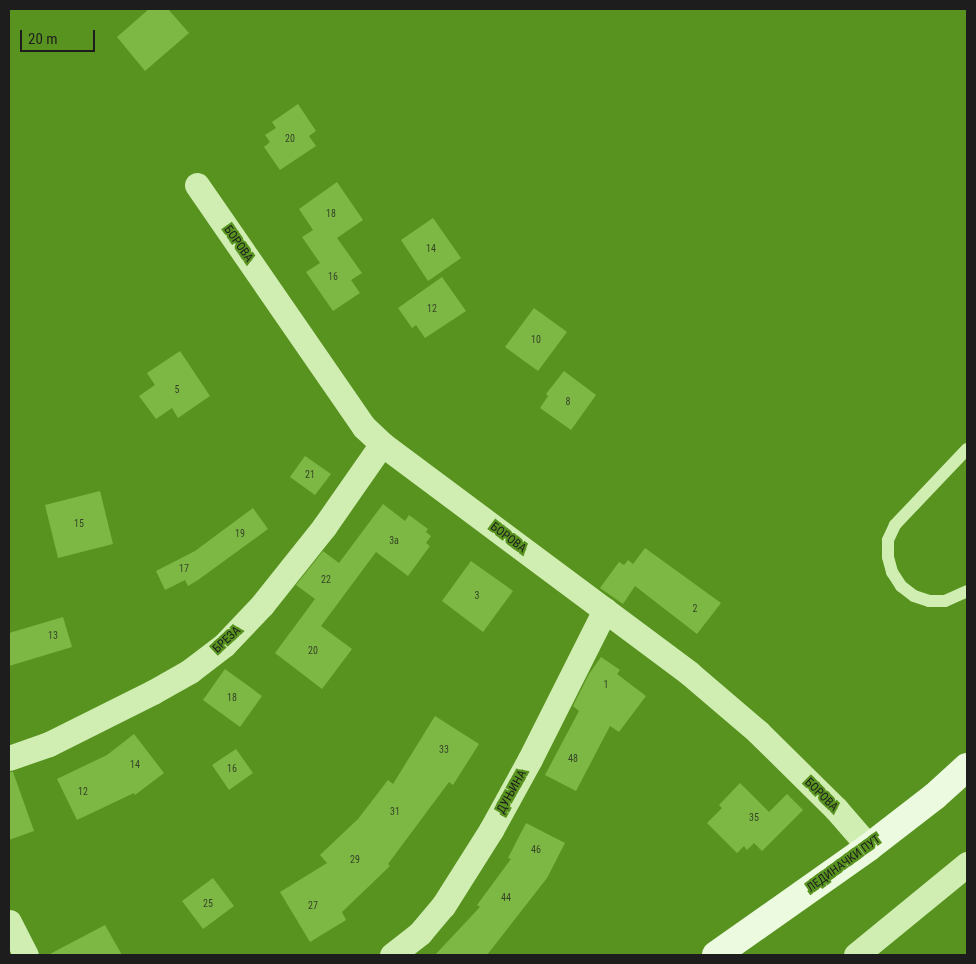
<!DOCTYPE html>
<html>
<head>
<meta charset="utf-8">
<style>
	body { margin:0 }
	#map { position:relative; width:976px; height:964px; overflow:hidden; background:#589320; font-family:"Roboto Condensed",sans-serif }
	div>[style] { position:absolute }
	.building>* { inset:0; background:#7db844 }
	.lane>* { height:12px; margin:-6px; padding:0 6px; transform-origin:6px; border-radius:6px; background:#d0eeb2 }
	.street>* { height:25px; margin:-12.5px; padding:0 12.5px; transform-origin:12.5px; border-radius:12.5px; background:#d0eeb2 }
	.secondary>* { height:28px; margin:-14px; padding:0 14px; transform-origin:14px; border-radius:14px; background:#ecfadf }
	span { translate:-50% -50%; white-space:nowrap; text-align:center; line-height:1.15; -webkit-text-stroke:4.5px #589320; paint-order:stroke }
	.number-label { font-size:10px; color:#354427 }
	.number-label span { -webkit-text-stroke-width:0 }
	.street-label { font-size:12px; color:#1d1d1d }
	.frame { position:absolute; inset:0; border:10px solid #1d1d1d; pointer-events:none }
	.scale { position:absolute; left:20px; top:30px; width:75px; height:22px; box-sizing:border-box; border:2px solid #1d1d1d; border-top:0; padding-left:6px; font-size:15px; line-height:18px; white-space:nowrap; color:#1d1d1d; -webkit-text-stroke:4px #589320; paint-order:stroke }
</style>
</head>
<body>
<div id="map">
	<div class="building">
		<div style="clip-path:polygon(149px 9px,168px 9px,189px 33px,145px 71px,117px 37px)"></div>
		<div style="clip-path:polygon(298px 104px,316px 131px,309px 136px,316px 146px,280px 170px,264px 147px,270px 142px,265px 135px,276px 128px,272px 122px)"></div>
		<div style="clip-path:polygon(337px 182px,363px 220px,337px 238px,362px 273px,351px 280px,360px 293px,333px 311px,306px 272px,320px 263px,302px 237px,313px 230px,299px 209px)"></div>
		<div style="clip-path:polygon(433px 218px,461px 258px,428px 281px,401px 240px)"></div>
		<div style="clip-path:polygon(442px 277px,466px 311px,425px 338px,416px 325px,412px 328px,398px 308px)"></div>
		<div style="clip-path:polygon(534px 308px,567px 332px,538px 371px,505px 347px)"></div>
		<div style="clip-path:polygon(180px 351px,210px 396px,178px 418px,172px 408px,156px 419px,139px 396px,155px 385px,147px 373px)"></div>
		<div style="clip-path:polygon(564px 371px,596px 395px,571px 430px,540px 408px,548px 396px,546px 394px)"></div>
		<div style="clip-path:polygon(305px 456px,331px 474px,315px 495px,290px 477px)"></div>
		<div style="clip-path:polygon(100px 491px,113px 544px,58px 558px,45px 505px)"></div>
		<div style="clip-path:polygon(383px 504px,405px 521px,409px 515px,428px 529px,426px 532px,431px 536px,426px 543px,430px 546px,408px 576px,376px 552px,321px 626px,352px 649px,322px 689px,275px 653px,315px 599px,296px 585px,323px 551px,339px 563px)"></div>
		<div style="clip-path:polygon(253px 508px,268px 529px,198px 580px,188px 586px,185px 580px,165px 590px,156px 571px,195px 551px)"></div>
		<div style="clip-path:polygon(645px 548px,721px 603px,697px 634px,635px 586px,623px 604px,600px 588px,619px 562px,624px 565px,628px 560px,633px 564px)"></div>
		<div style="clip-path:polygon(471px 561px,513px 591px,483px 632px,442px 601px)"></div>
		<div style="clip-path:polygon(63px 617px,72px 647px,9px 666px,9px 633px)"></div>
		<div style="clip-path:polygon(601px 657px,620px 670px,617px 674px,646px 696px,619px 732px,610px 726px,576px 791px,545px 775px,579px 711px,573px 706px,589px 674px)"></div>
		<div style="clip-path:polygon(225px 669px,262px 696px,240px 727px,203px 700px)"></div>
		<div style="clip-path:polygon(435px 716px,479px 744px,453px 785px,449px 782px,388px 864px,390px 866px,342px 912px,346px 920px,310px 942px,280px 892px,327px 863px,320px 855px,358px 819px,388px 780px,393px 784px)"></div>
		<div style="clip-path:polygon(134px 734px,164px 773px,135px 795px,134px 793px,77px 820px,57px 779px,107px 755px)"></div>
		<div style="clip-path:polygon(236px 749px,253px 773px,229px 790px,212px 765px)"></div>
		<div style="clip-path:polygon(9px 772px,13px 772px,34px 831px,9px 840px)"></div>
		<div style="clip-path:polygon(740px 783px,769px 812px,787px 794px,803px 810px,762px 851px,754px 843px,747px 850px,744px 846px,737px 853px,707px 823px,722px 808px,719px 805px)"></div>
		<div style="clip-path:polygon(526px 823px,565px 843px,547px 878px,487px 955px,435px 955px,480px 907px,477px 905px,511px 859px,508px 858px)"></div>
		<div style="clip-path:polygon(213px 878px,234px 906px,203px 929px,182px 901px)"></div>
		<div style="clip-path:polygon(105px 925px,122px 955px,48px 955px)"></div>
	</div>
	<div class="lane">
		<div style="left:967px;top:449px;width:105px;rotate:133.5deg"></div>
		<div style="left:895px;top:525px;width:17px;rotate:115deg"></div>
		<div style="left:888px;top:540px;width:17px;rotate:90deg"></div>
		<div style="left:888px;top:557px;width:16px;rotate:75deg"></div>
		<div style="left:892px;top:572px;width:17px;rotate:57deg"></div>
		<div style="left:901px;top:586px;width:16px;rotate:38deg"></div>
		<div style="left:914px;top:596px;width:16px;rotate:18deg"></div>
		<div style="left:929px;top:601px;width:16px"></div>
		<div style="left:945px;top:601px;width:24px;rotate:-24deg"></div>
	</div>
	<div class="street">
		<div style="left:197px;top:185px;width:294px;rotate:55.4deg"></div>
		<div style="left:364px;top:427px;width:25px;rotate:43deg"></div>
		<div style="left:382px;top:444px;width:383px;rotate:36.7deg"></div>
		<div style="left:689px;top:673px;width:91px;rotate:40.5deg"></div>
		<div style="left:758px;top:732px;width:110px;rotate:44.6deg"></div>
		<div style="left:836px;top:809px;width:50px;rotate:49deg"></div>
		<div style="left:9px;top:758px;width:42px;rotate:-19.3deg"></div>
		<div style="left:49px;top:744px;width:116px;rotate:-26.6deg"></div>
		<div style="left:153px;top:692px;width:43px;rotate:-29.6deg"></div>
		<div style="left:190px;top:671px;width:43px;rotate:-37.4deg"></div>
		<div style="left:224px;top:645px;width:55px;rotate:-46.5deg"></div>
		<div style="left:262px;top:605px;width:100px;rotate:-51.5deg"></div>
		<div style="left:324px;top:527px;width:101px;rotate:-55.1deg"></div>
		<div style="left:9px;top:922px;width:37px;rotate:63deg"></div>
		<div style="left:392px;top:955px;width:36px;rotate:-38deg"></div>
		<div style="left:420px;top:933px;width:35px;rotate:-50deg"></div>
		<div style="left:443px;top:906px;width:90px;rotate:-57.7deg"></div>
		<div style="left:491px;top:830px;width:81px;rotate:-61.2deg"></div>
		<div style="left:530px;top:759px;width:167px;rotate:-63.3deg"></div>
		<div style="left:856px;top:955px;width:144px;rotate:-39.3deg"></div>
	</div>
	<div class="secondary">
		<div style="left:716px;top:955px;width:187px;rotate:-35.2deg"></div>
		<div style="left:869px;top:847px;width:83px;rotate:-37.7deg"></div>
		<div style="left:935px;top:796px;width:43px;rotate:-42.2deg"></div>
	</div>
	<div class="number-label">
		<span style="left:290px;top:139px">20</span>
		<span style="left:331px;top:214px">18</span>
		<span style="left:431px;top:249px">14</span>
		<span style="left:333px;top:277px">16</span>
		<span style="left:432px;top:309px">12</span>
		<span style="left:536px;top:340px">10</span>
		<span style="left:177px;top:390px">5</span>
		<span style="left:568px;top:402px">8</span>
		<span style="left:310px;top:475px">21</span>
		<span style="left:79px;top:524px">15</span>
		<span style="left:240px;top:534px">19</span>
		<span style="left:394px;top:541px">3a</span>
		<span style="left:184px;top:569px">17</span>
		<span style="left:326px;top:580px">22</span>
		<span style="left:477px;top:596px">3</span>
		<span style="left:695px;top:609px">2</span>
		<span style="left:53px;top:636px">13</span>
		<span style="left:313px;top:651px">20</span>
		<span style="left:606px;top:685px">1</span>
		<span style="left:232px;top:698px">18</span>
		<span style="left:444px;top:750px">33</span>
		<span style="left:573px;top:759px">48</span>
		<span style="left:135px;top:765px">14</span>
		<span style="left:232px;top:769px">16</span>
		<span style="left:83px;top:792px">12</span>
		<span style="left:395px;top:812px">31</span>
		<span style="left:754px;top:818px">35</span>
		<span style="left:536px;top:850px">46</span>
		<span style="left:355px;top:860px">29</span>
		<span style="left:506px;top:898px">44</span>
		<span style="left:208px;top:904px">25</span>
		<span style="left:313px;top:906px">27</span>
	</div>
	<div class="street-label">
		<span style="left:238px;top:244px;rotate:55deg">БОРОВА</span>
		<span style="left:508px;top:538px;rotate:37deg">БОРОВА</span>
		<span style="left:227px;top:640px;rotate:-43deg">БРЕЗА</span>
		<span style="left:512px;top:792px;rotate:-61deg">ДУЊИНА</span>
		<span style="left:821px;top:795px;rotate:45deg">БОРОВА</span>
		<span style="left:844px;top:864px;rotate:-36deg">ЛЕДИНАЧКИ ПУТ</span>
	</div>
	<div class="frame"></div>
	<div class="scale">20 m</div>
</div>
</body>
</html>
